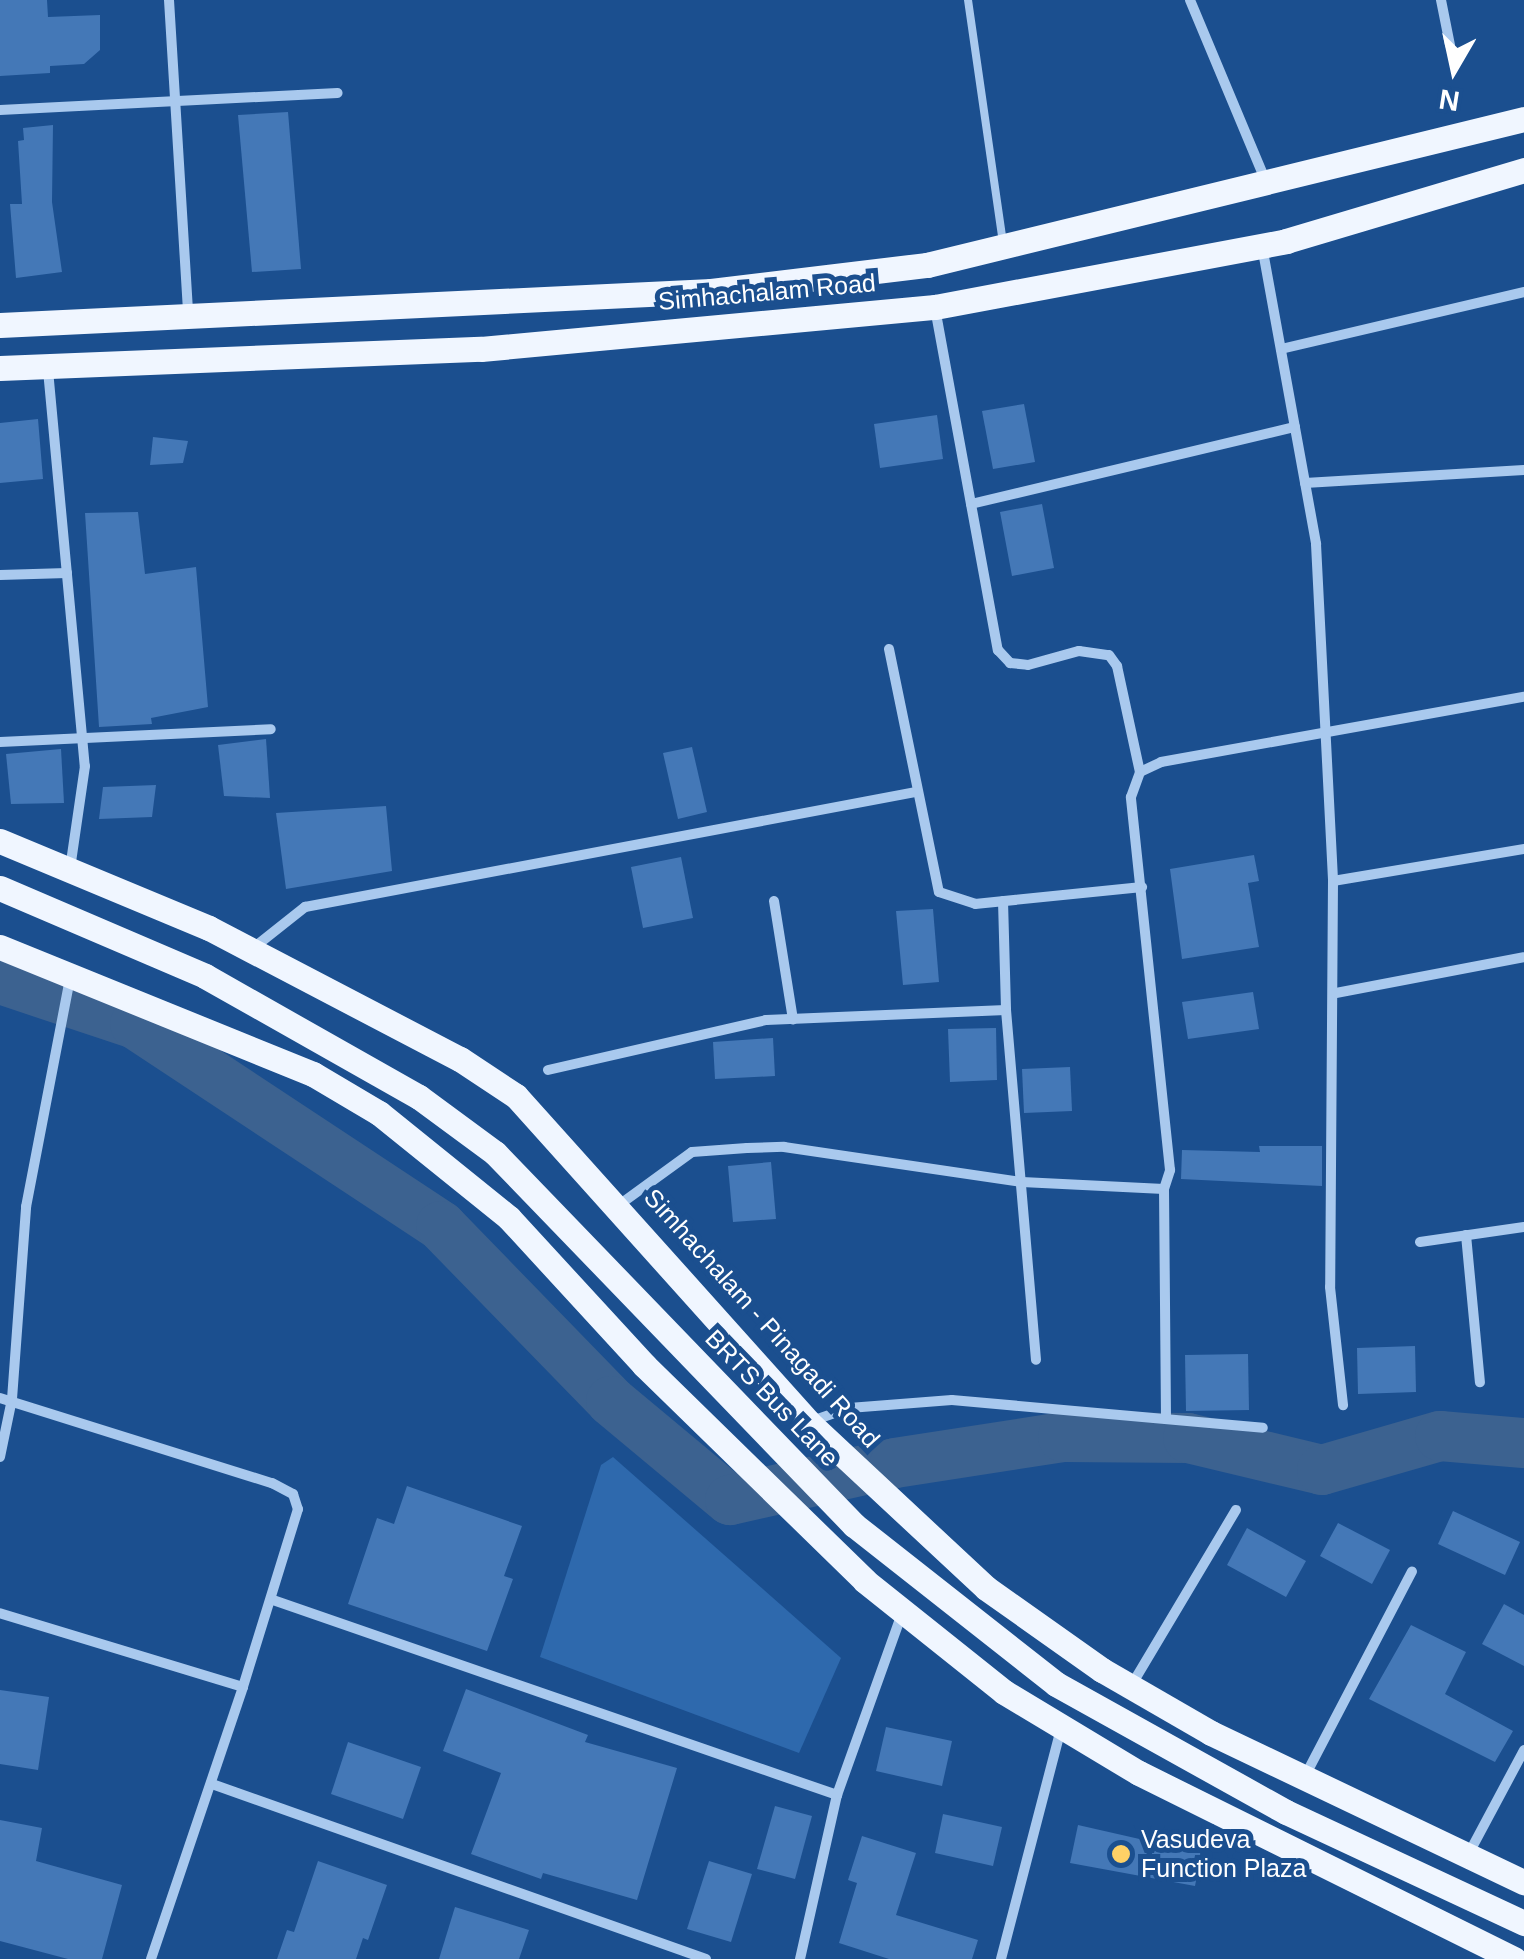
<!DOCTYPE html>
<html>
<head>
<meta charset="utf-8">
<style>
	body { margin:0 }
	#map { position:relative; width:1524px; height:1959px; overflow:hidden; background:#1b4f8f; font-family:Arial,sans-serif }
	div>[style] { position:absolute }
	.green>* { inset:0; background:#2e69ad }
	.river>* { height:50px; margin:-25px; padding:0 25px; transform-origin:25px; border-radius:25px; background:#3c6290 }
	.building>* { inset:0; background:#4478b7 }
	.lane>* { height:8px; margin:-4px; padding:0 4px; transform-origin:4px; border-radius:4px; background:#a9c9ee }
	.street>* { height:10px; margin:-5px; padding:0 5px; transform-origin:5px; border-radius:5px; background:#a9c9ee }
	.primary>* { height:25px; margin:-12.5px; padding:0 12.5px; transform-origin:12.5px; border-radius:12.5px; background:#f0f6ff }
	.dots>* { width:28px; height:28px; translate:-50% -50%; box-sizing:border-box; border:5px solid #1b4f8f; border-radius:50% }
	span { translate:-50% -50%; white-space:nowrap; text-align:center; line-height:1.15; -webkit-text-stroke:10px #1b4f8f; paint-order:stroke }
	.street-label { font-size:25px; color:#fff }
	.poi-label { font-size:25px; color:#fff }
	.left { translate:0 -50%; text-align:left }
	.north { position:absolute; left:1404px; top:20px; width:100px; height:100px; -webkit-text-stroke:8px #1b4f8f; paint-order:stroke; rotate:189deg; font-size:28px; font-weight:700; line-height:40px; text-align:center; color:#fff }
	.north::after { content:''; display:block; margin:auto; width:35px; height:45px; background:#fff; clip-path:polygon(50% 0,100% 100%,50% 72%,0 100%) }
</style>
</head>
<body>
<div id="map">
	<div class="green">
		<div style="clip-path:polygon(613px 1457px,841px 1658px,799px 1753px,540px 1657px,601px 1465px)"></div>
	</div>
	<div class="river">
		<div style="left:0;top:979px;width:142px;rotate:18.4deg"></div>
		<div style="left:135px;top:1024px;width:367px;rotate:33.4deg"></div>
		<div style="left:441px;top:1226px;width:244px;rotate:45.8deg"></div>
		<div style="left:611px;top:1401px;width:155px;rotate:39.8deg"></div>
		<div style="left:730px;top:1500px;width:169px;rotate:-12.6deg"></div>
		<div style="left:895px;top:1463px;width:170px;rotate:-8.8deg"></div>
		<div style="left:1063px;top:1437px;width:125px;rotate:0.5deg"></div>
		<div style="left:1188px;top:1438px;width:138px;rotate:13.4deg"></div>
		<div style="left:1322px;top:1470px;width:123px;rotate:-16.1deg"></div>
		<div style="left:1440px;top:1436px;width:84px;rotate:4.8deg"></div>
	</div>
	<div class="building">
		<div style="clip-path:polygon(0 0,47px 0,48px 17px,100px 15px,100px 50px,84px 64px,50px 66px,50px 73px,0 76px)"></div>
		<div style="clip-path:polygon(288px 112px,301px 269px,252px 272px,238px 115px)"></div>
		<div style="clip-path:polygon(53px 125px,52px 202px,62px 272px,16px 278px,10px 204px,22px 204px,18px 141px,24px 140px,23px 128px)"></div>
		<div style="clip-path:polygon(1024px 404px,1035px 462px,993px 469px,982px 411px)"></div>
		<div style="clip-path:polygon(937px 415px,943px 459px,880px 468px,874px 424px)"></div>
		<div style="clip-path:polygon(38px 419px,43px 479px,0 483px,0 423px)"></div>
		<div style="clip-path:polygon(153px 437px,188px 441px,183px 463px,150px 465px)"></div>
		<div style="clip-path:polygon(1042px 504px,1054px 568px,1012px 576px,1000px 512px)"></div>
		<div style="clip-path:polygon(138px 512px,145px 574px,196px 567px,208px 707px,151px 718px,152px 724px,99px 727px,85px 513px)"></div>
		<div style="clip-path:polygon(266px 739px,270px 798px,224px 796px,218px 745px)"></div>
		<div style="clip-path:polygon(692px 747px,707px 812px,678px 819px,663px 753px)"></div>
		<div style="clip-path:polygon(61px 749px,64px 803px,11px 804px,6px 754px)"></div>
		<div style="clip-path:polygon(156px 785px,152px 817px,99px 819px,103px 787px)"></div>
		<div style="clip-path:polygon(386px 806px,392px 871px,286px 889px,276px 813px)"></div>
		<div style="clip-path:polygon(1254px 855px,1259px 881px,1248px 883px,1259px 947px,1182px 959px,1170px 869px)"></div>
		<div style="clip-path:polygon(681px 857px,693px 918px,643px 928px,631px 867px)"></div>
		<div style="clip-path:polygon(933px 909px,939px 982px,903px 985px,896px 911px)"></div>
		<div style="clip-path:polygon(1253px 992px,1259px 1029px,1188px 1039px,1182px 1002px)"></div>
		<div style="clip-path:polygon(996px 1028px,997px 1080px,950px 1082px,948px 1029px)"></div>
		<div style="clip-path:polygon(773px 1038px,775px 1076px,715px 1079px,713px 1042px)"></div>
		<div style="clip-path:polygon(1070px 1067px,1072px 1111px,1024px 1113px,1022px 1069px)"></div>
		<div style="clip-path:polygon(1259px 1146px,1322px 1146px,1322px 1186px,1181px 1179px,1182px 1150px,1260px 1152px)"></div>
		<div style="clip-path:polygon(771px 1162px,776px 1219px,733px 1222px,728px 1166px)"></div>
		<div style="clip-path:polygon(1415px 1346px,1416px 1392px,1358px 1394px,1357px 1348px)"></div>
		<div style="clip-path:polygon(1248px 1354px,1249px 1410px,1186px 1411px,1185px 1355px)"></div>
		<div style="clip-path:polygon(407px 1486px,522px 1526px,504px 1576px,513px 1579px,487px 1651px,348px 1604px,377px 1518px,394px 1524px)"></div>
		<div style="clip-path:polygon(1453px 1511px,1520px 1542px,1505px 1575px,1438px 1544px)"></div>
		<div style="clip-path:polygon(1338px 1523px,1390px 1550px,1372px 1584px,1320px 1556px)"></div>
		<div style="clip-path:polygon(1247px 1528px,1306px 1561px,1286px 1597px,1227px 1565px)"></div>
		<div style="clip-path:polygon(1504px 1604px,1524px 1615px,1524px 1666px,1482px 1644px)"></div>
		<div style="clip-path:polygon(1411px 1625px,1466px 1652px,1445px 1694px,1513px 1731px,1495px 1762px,1369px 1699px)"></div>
		<div style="clip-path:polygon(466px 1689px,588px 1735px,585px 1742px,677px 1768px,637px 1900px,543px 1873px,541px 1879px,471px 1854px,501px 1773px,443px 1751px)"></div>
		<div style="clip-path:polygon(0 1690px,49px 1697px,38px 1770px,0 1764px)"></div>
		<div style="clip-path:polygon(886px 1727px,952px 1741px,942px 1786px,876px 1771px)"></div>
		<div style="clip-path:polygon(348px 1742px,421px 1767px,403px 1819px,331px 1794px)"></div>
		<div style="clip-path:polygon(775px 1806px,812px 1816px,795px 1879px,757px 1869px)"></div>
		<div style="clip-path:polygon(943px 1814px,1002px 1827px,993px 1866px,935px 1853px)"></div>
		<div style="clip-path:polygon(0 1820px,42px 1828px,36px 1861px,122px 1885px,102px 1959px,68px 1959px,0 1941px)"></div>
		<div style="clip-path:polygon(1078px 1825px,1201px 1853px,1195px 1886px,1070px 1863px)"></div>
		<div style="clip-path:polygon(862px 1836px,916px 1853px,896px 1915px,978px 1940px,972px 1959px,889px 1959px,839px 1943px,857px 1883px,848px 1880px)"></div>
		<div style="clip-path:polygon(318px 1861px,387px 1885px,368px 1940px,363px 1938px,356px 1959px,277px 1959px,287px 1930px,294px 1932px)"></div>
		<div style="clip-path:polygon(709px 1861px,752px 1874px,731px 1942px,687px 1929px)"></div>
		<div style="clip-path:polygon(455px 1907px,529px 1930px,519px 1959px,439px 1959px)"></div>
	</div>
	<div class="lane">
		<div style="left:968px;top:0;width:246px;rotate:81.8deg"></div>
	</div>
	<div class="street">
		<div style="left:169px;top:0;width:314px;rotate:86.5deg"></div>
		<div style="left:1190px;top:0;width:194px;rotate:67.3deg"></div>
		<div style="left:1441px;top:0;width:46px;rotate:78.7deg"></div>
		<div style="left:0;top:110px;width:338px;rotate:-2.9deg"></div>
		<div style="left:1262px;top:246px;width:303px;rotate:79.7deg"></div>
		<div style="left:1316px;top:544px;width:337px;rotate:87.1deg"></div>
		<div style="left:1333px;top:881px;width:194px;rotate:-9.5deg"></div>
		<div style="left:935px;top:308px;width:348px;rotate:79.6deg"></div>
		<div style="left:998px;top:650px;width:18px;rotate:47deg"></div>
		<div style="left:1010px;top:663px;width:18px;rotate:6deg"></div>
		<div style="left:1028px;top:665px;width:53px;rotate:-15.4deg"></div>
		<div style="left:1079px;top:651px;width:30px;rotate:8deg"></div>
		<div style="left:1109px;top:655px;width:14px;rotate:54deg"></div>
		<div style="left:1117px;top:666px;width:108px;rotate:77.8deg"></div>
		<div style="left:1281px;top:349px;width:250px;rotate:-13.2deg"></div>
		<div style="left:48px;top:370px;width:398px;rotate:84.7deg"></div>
		<div style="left:85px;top:766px;width:104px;rotate:98.3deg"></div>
		<div style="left:1305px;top:483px;width:219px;rotate:-3.4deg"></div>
		<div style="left:971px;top:504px;width:333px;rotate:-13.4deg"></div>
		<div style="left:0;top:575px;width:67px;rotate:-1.7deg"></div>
		<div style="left:889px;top:649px;width:248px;rotate:78.4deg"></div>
		<div style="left:939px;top:892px;width:38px;rotate:18deg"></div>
		<div style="left:975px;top:904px;width:168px;rotate:-5.8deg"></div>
		<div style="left:0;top:742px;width:271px;rotate:-2.7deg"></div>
		<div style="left:1333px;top:881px;width:406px;rotate:90.4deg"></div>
		<div style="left:1330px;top:1287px;width:119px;rotate:83.7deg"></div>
		<div style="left:774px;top:901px;width:120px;rotate:80.9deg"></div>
		<div style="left:1003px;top:901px;width:109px;rotate:88.4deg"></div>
		<div style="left:252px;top:949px;width:68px;rotate:-38.4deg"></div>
		<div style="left:305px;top:907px;width:622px;rotate:-10.66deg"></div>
		<div style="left:1336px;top:993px;width:191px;rotate:-10.8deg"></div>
		<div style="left:548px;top:1070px;width:224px;rotate:-12.9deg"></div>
		<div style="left:766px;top:1020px;width:240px;rotate:-2.4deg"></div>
		<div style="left:1006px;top:1010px;width:351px;rotate:85.1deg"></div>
		<div style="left:1164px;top:1189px;width:230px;rotate:89.5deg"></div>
		<div style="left:619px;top:1205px;width:90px;rotate:-36deg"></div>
		<div style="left:692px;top:1152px;width:55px;rotate:-4.2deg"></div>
		<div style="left:747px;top:1148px;width:37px;rotate:-2deg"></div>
		<div style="left:784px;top:1147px;width:241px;rotate:8.4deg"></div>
		<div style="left:1022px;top:1182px;width:142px;rotate:2.8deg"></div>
		<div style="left:1164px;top:1189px;width:20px;rotate:-72deg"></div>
		<div style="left:1170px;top:1170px;width:375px;rotate:-96deg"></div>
		<div style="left:1131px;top:797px;width:27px;rotate:-70deg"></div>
		<div style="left:1140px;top:772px;width:23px;rotate:-25deg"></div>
		<div style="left:1161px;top:762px;width:369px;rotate:-10.2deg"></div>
		<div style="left:1466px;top:1235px;width:148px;rotate:84.6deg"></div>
		<div style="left:1420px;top:1242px;width:105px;rotate:-8.2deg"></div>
		<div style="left:0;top:1398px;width:285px;rotate:17.4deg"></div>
		<div style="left:272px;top:1483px;width:24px;rotate:28deg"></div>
		<div style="left:293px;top:1494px;width:16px;rotate:72deg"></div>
		<div style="left:298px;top:1509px;width:186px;rotate:107.2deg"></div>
		<div style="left:243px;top:1687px;width:254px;rotate:-163.1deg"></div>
		<div style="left:809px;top:1422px;width:42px;rotate:-19.3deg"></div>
		<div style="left:849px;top:1408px;width:103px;rotate:-4.4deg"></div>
		<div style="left:952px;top:1400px;width:312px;rotate:5.1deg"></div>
		<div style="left:0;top:1457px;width:59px;rotate:-78.3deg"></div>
		<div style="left:12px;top:1399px;width:193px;rotate:-85.8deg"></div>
		<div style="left:26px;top:1207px;width:232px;rotate:-79.1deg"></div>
		<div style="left:273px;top:1600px;width:597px;rotate:19.07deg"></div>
		<div style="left:1131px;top:1686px;width:205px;rotate:-59.2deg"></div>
		<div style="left:1304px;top:1778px;width:233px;rotate:-62.4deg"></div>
		<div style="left:212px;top:1784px;width:524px;rotate:19.51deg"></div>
		<div style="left:1468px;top:1855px;width:119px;rotate:-61.9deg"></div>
		<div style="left:151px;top:1959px;width:287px;rotate:-71.3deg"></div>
		<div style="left:800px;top:1959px;width:168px;rotate:-77.3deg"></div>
		<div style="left:837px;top:1795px;width:193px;rotate:-70.3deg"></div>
		<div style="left:1001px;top:1959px;width:238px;rotate:-75.4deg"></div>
	</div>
	<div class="primary">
		<div style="left:0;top:325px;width:712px;rotate:-2.74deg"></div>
		<div style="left:711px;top:291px;width:218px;rotate:-6.9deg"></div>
		<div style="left:927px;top:265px;width:615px;rotate:-13.74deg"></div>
		<div style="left:0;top:368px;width:481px;rotate:-2.3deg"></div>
		<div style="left:481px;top:349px;width:456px;rotate:-5.3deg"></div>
		<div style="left:935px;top:307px;width:357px;rotate:-10.6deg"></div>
		<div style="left:1286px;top:241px;width:248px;rotate:-16.6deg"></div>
		<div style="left:0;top:841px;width:226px;rotate:22.6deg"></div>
		<div style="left:209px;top:928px;width:283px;rotate:27.6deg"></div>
		<div style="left:460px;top:1059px;width:67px;rotate:33.5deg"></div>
		<div style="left:516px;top:1096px;width:438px;rotate:48.1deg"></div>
		<div style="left:808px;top:1422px;width:243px;rotate:43deg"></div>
		<div style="left:986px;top:1588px;width:142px;rotate:35.3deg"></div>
		<div style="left:1102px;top:1670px;width:126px;rotate:30deg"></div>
		<div style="left:1211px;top:1733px;width:347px;rotate:25.5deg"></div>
		<div style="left:0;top:888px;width:223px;rotate:23.2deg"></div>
		<div style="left:205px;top:976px;width:246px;rotate:29.5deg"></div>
		<div style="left:419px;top:1097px;width:94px;rotate:36.4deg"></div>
		<div style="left:495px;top:1153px;width:517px;rotate:46.02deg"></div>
		<div style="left:854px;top:1525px;width:257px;rotate:38.2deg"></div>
		<div style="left:1056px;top:1684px;width:263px;rotate:29.1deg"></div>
		<div style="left:1286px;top:1812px;width:263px;rotate:25deg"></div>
		<div style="left:0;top:947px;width:338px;rotate:22.1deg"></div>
		<div style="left:313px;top:1074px;width:77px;rotate:30.6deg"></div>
		<div style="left:379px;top:1113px;width:167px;rotate:38.9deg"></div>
		<div style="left:509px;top:1218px;width:200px;rotate:47.4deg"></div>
		<div style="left:644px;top:1365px;width:309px;rotate:44.3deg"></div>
		<div style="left:865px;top:1581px;width:178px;rotate:38.6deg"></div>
		<div style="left:1004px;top:1692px;width:157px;rotate:31deg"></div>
		<div style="left:1139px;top:1773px;width:419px;rotate:26.4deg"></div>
	</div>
	<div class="dots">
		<div style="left:1121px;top:1854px;background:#ffd166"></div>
	</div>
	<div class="street-label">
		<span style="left:767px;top:292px;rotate:-5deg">Simhachalam Road</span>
		<span style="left:762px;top:1318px;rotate:48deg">Simhachalam - Pinagadi Road</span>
		<span style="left:772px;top:1398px;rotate:46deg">BRTS Bus Lane</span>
	</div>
	<div class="poi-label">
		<span class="left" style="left:1141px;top:1854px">Vasudeva<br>Function Plaza</span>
	</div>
	<div class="north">N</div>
</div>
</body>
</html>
